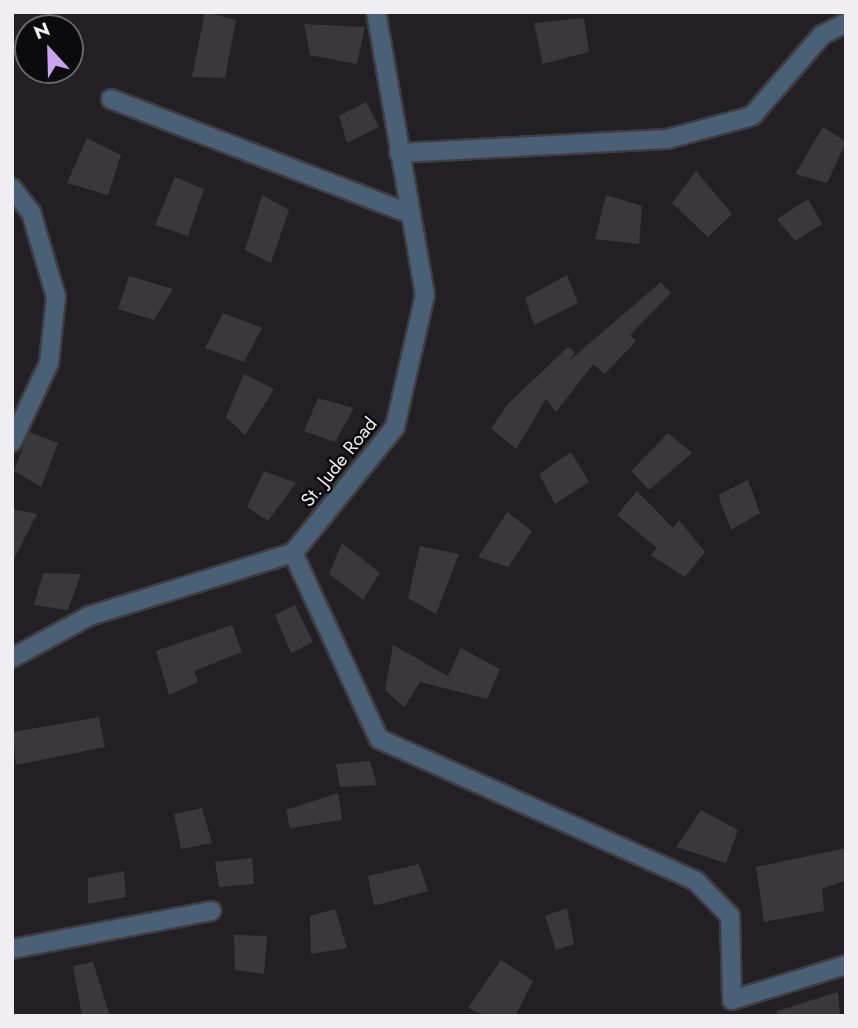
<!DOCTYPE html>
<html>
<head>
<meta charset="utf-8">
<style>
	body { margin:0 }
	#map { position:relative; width:858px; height:1028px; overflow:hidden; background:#232025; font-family:Jost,sans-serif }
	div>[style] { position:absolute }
	.building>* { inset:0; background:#3a383d }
	.roads { filter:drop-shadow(2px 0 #403d42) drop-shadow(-2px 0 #403d42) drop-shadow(0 2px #403d42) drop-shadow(0 -2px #403d42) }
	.street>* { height:18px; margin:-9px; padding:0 9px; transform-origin:9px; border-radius:9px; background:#4a6076 }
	span { translate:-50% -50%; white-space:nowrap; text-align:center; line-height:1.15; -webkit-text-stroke:5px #0b0a0c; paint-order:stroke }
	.street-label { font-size:19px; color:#f0eef2 }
	.frame { position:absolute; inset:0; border:14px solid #f0eef2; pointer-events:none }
	.north { position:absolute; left:14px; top:14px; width:70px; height:70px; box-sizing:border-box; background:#0b0a0c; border:2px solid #676568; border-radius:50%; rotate:338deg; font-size:19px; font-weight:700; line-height:28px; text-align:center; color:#f0eef2 }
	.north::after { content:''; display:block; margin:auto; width:24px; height:32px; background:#c8a5ee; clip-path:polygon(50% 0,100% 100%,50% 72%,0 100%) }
</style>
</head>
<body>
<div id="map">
	<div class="building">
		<div style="clip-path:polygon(205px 12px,236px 20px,225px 78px,192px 77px)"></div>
		<div style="clip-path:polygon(584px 18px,589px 52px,543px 64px,534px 23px)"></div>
		<div style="clip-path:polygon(304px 24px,365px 27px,357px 64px,310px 55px)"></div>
		<div style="clip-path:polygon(366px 102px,379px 127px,347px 143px,339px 116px)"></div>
		<div style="clip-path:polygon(823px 127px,846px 142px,827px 183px,795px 174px)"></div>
		<div style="clip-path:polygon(87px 138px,121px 155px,108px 195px,67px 183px)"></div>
		<div style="clip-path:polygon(696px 171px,732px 214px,708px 237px,672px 203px)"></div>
		<div style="clip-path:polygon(175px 177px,204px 189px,188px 236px,155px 225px)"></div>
		<div style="clip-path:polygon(262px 195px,289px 210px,271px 263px,245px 250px)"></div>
		<div style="clip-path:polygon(606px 195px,642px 206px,639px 244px,595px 239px)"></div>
		<div style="clip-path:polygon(808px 199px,822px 224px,795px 241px,777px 219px)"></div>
		<div style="clip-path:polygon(567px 275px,578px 303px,534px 325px,525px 298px)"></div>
		<div style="clip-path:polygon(129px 276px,173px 289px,154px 320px,118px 309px)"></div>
		<div style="clip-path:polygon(661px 282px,671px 293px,630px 335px,636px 341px,605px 374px,593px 364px,556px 412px,546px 399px,516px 449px,491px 428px,508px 404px,568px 347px,575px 352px,570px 360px)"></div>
		<div style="clip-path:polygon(223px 313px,262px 328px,244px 362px,205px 348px)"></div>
		<div style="clip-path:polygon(244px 374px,274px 389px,245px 435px,226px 417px)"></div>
		<div style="clip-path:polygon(318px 398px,354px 408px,335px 442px,304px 431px)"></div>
		<div style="clip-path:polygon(29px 432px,58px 443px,41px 487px,14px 471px)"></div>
		<div style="clip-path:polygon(668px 433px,692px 453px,649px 490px,631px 471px)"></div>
		<div style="clip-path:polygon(571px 452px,589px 482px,555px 504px,539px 474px)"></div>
		<div style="clip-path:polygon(264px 471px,296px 483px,268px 521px,247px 507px)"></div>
		<div style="clip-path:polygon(748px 480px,760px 513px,731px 530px,718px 495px)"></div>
		<div style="clip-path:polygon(637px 491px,673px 528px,679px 520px,705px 552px,685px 577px,651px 555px,657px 548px,617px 515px)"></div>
		<div style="clip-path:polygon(12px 509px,37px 514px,12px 563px)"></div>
		<div style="clip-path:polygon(507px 512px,532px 531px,508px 567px,478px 557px)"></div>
		<div style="clip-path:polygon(342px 543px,380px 573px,363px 600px,329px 574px)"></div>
		<div style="clip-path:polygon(420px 546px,459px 554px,436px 614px,408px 598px)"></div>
		<div style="clip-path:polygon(43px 573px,81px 574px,68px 610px,34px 605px)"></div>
		<div style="clip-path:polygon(295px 605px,313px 642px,291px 653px,275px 615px)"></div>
		<div style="clip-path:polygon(232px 625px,242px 652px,194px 671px,198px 682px,169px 695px,156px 651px)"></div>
		<div style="clip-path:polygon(393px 645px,448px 676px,461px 648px,500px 669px,487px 699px,420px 682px,404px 707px,385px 690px)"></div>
		<div style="clip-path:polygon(99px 717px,105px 747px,16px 765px,13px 732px)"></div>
		<div style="clip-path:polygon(370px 761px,377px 785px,340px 787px,336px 764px)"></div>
		<div style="clip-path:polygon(338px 793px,342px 820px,290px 828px,286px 810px)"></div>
		<div style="clip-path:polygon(202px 808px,212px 843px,181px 849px,174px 814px)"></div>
		<div style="clip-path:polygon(701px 810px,738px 830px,726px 863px,676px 847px)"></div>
		<div style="clip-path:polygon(846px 848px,846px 880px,822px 889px,824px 911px,764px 922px,756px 867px)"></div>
		<div style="clip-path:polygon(252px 858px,254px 884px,219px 887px,215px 862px)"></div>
		<div style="clip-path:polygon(419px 864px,428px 891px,374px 906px,368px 876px)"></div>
		<div style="clip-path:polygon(124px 871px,126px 897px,88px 904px,88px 878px)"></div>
		<div style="clip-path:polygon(567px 908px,574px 944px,556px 950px,545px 916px)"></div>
		<div style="clip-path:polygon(335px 909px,347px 948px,311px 954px,310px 916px)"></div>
		<div style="clip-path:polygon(234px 935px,267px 936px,264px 974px,235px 970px)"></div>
		<div style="clip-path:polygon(501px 960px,533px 981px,515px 1016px,486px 1016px,468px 1008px)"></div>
		<div style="clip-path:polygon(93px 962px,110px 1016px,82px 1016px,73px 966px)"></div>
		<div style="clip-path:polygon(838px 992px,840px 1016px,777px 1016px,777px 1011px)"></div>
	</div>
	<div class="roads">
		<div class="street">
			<div style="left:111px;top:99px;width:320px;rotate:21deg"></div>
			<div style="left:399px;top:153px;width:268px;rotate:-3deg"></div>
			<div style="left:667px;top:139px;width:88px;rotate:-15.1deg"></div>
			<div style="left:752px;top:116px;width:107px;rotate:-49.2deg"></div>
			<div style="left:822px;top:35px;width:27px;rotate:-27deg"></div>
			<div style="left:12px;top:188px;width:31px;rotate:52deg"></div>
			<div style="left:31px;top:212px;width:89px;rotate:73.6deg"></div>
			<div style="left:56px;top:297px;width:66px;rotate:96.1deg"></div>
			<div style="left:49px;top:363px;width:87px;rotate:115.1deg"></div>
			<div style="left:293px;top:553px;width:205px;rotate:65.2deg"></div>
			<div style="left:379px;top:739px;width:347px;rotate:24.1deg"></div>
			<div style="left:696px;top:881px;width:49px;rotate:45.8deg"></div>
			<div style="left:730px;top:916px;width:84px;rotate:88.6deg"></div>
			<div style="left:732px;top:1000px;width:119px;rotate:-17.1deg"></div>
			<div style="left:12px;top:658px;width:88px;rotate:-28.6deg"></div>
			<div style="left:89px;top:616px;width:214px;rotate:-17.2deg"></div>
			<div style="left:293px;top:553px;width:162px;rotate:-51deg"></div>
			<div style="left:395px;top:427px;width:135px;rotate:-77.2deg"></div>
			<div style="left:425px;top:295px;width:287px;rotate:-99.8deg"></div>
			<div style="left:12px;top:949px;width:203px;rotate:-10.8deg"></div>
		</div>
	</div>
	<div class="street-label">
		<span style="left:339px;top:462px;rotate:-51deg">St. Jude Road</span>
	</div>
	<div class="frame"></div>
	<div class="north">N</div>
</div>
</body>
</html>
